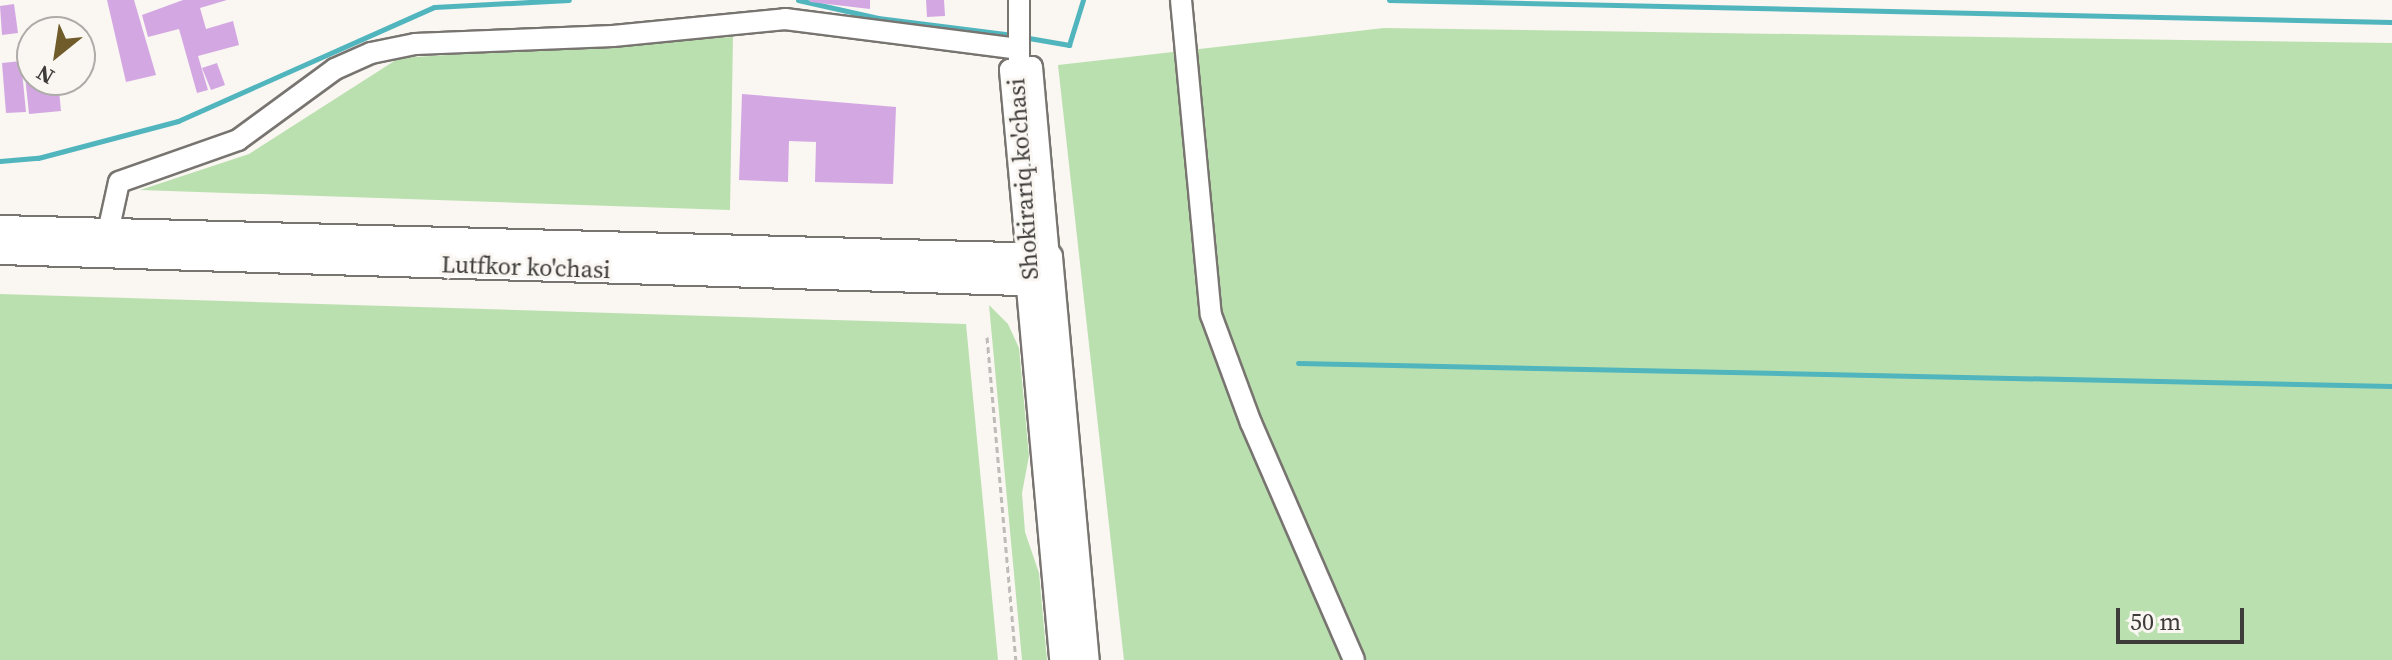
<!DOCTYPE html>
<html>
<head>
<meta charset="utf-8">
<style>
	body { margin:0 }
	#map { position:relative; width:2392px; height:660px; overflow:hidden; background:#faf6f2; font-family:"Source Serif 4",serif }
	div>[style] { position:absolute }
	.green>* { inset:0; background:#bbe0af }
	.stream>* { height:5px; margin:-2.5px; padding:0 2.5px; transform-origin:2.5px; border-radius:2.5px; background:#50b5bd }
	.building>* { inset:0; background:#d3a8e2 }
	.path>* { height:3px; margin-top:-1.5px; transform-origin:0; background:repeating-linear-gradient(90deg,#bebbb8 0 6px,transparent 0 10px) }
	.roads { filter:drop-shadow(2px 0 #787571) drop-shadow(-2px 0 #787571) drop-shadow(0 2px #787571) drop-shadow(0 -2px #787571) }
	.minor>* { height:20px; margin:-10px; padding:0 10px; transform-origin:10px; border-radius:10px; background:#fff }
	.major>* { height:26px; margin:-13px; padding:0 13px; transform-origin:13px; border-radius:13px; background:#fff }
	span { translate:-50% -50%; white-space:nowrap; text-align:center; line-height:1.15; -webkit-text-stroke:6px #faf6f2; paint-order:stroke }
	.street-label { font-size:24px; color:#3d3c3a }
	.north { position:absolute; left:16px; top:16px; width:80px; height:80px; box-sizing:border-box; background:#faf6f2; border:2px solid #aeaca8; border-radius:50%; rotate:210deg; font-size:22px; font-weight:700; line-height:32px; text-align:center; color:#3d3c3a }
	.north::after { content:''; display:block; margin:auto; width:28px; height:36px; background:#705c2b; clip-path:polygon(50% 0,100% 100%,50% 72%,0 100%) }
	.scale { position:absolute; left:2116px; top:608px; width:128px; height:36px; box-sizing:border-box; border:4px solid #3d3c3a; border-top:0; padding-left:10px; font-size:24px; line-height:28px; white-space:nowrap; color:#3d3c3a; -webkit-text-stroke:6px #faf6f2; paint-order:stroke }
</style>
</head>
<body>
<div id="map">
	<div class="green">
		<div style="clip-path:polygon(1384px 28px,2392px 43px,2392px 660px,1124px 660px,1058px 65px)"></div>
		<div style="clip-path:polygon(733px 37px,730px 210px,140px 190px,249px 154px,399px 58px)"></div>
		<div style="clip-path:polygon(0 294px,966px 324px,998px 660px,0 660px)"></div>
		<div style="clip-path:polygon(989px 305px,1008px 324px,1019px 348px,1029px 456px,1022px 493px,1025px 532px,1039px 573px,1047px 660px,1022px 660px)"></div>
	</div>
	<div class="stream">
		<div style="left:798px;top:0;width:82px;rotate:12.7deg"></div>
		<div style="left:878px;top:18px;width:136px;rotate:7.2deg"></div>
		<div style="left:1389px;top:0;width:1003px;rotate:1.26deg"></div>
		<div style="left:1023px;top:37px;width:47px;rotate:9.9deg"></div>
		<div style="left:1069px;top:45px;width:47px;rotate:-72.7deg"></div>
		<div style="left:0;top:161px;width:38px;rotate:-5deg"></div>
		<div style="left:38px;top:158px;width:145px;rotate:-14.8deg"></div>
		<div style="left:178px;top:121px;width:280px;rotate:-24deg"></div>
		<div style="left:434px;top:7px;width:135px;rotate:-3deg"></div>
		<div style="left:1298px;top:363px;width:1094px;rotate:1.2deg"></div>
	</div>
	<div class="building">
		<div style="clip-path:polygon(107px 0,134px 0,156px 75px,126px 82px)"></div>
		<div style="clip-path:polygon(183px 0,227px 0,200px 8px,206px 29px,233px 21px,239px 45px,198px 56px,208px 90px,197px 93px,179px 29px,148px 37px,142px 15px)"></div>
		<div style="clip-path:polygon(810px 0,870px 0,870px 9px,810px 2px)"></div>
		<div style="clip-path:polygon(926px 0,944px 0,945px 16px,927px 17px)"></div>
		<div style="clip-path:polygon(14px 4px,18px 33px,2px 35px,0 6px)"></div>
		<div style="clip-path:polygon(23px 57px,32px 57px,32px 80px,58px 80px,61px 111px,29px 114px)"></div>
		<div style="clip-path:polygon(21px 61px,26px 112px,6px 113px,2px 63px)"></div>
		<div style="clip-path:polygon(217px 63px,225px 85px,211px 90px,202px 68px)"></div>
		<div style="clip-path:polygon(742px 94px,896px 107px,893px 184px,815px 182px,816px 142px,789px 141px,788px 182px,739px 180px)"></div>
	</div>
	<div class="path">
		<div style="left:987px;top:337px;width:324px;rotate:84.9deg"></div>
	</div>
	<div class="roads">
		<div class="minor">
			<div style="left:1019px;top:0;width:61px;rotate:90deg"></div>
			<div style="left:1181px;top:0;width:316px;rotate:84.6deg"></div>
			<div style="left:1211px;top:315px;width:115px;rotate:69.7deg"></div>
			<div style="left:1251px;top:423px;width:258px;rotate:66.5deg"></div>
			<div style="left:108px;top:232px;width:51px;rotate:-77.6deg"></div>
			<div style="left:119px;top:182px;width:126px;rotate:-19.4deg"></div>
			<div style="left:238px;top:140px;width:120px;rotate:-36.2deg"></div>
			<div style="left:335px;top:69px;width:39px;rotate:-24deg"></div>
			<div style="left:371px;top:53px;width:45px;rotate:-11.6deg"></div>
			<div style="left:415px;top:44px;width:198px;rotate:-2.3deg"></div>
			<div style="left:613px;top:36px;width:173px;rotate:-5.6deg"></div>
			<div style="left:785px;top:19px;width:235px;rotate:7.3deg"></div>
			<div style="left:1027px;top:257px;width:188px;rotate:-95.2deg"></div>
			<div style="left:1010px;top:70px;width:22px;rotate:-8deg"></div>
			<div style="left:1032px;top:67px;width:191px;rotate:84.9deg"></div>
		</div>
		<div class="major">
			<div style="left:0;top:229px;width:1049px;rotate:1.53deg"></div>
			<div style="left:1049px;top:257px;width:405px;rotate:84.8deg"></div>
			<div style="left:0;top:251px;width:1051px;rotate:1.74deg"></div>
			<div style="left:1028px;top:265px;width:397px;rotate:84.9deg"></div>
		</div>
	</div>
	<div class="street-label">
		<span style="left:1023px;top:179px;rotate:-94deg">Shokirariq ko'chasi</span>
		<span style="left:526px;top:267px;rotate:2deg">Lutfkor ko'chasi</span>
	</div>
	<div class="north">N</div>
	<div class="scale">50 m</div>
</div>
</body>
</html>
